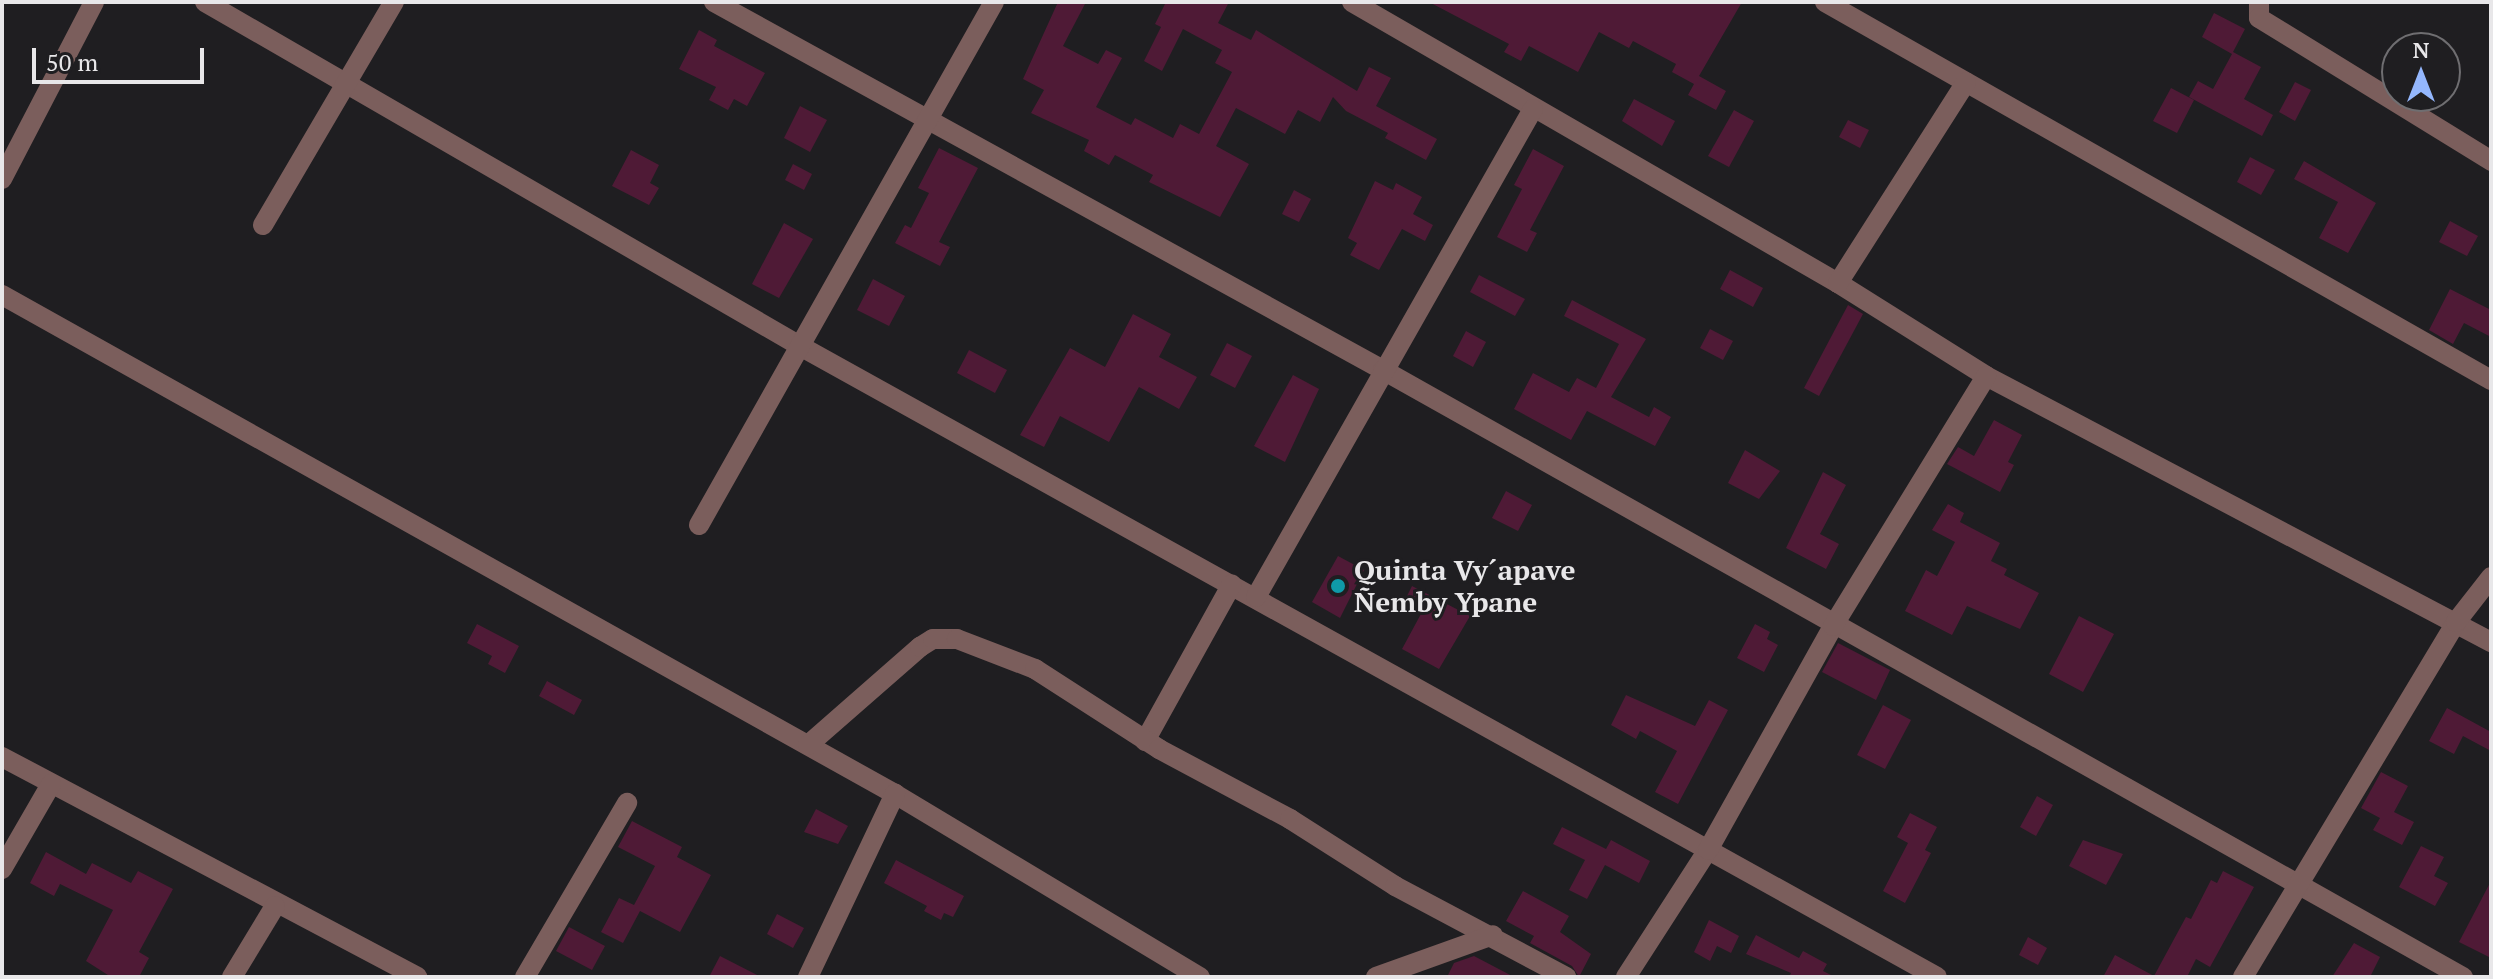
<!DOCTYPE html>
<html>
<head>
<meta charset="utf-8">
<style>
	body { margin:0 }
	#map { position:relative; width:2493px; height:979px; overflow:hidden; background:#1f1e21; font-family:"PT Serif",serif }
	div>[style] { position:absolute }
	.building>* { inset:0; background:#4f1a36 }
	.minor>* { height:20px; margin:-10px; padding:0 10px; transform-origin:10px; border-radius:10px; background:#7b5e5c }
	.dots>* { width:22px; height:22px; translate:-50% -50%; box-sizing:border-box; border:4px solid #1f1e21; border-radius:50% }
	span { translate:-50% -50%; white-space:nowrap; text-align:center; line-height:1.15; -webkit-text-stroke:6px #1f1e21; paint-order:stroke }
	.poi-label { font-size:28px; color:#e8e7e9; font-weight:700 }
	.left { translate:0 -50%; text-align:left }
	.frame { position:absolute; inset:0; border:4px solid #e8e7e9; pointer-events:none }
	.north { position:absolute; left:2381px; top:32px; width:80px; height:80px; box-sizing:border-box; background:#1f1e21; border:2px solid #6f6e71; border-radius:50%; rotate:0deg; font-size:22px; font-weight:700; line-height:32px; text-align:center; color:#e8e7e9 }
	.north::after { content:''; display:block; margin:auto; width:28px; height:36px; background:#94b7fd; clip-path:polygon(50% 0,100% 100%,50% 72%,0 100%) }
	.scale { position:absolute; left:32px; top:48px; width:172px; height:36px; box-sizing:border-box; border:4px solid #e8e7e9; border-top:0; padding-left:10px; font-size:24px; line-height:28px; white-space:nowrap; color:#e8e7e9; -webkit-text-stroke:6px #1f1e21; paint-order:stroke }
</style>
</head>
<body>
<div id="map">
	<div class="building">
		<div style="clip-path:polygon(1058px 2px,1086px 2px,1063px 46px,1098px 64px,1106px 50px,1122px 58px,1096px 107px,1131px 125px,1135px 118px,1173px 138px,1180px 124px,1199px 134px,1232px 72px,1215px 63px,1222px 50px,1183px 29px,1162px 71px,1144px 61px,1161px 27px,1155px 24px,1166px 2px,1229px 2px,1218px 23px,1251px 40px,1256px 30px,1357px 91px,1369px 67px,1391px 78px,1376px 106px,1437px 139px,1426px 160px,1385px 138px,1388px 133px,1346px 111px,1333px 97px,1320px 122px,1298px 110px,1285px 134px,1236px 108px,1216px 146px,1249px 164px,1220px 217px,1149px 182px,1153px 175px,1115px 155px,1109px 165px,1084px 151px,1089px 140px,1031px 113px,1044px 90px,1023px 79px)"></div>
		<div style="clip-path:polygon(1429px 2px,1742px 2px,1699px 76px,1726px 91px,1716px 110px,1688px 95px,1694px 84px,1672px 72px,1676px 64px,1633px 41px,1629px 48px,1599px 32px,1578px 72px,1529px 46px,1521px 61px,1504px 52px,1509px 44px)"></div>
		<div style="clip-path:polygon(2214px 13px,2245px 29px,2233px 52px,2261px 67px,2244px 99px,2273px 115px,2262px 136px,2189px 97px,2198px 81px,2213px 89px,2232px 54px,2202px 37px)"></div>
		<div style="clip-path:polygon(699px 30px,717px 40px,714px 46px,765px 73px,747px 106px,734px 99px,728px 110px,709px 100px,716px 87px,679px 69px)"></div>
		<div style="clip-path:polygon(2295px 82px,2311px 90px,2295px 121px,2279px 112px)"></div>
		<div style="clip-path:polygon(2171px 88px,2194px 100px,2177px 133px,2153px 121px)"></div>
		<div style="clip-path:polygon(1634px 99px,1675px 121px,1662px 146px,1622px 121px)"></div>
		<div style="clip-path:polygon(800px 106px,827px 120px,810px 152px,784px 138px)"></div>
		<div style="clip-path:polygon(1734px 110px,1754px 121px,1729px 167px,1708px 156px)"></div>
		<div style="clip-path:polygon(1848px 120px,1869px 130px,1860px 148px,1839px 137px)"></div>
		<div style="clip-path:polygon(939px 148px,978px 168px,939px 242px,950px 247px,940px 266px,895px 243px,905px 225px,911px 228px,929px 193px,918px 188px)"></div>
		<div style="clip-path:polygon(1533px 149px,1564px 166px,1530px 230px,1537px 233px,1527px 252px,1497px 237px,1522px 189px,1514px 185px)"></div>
		<div style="clip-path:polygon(631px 150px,659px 165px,650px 183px,659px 188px,649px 205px,612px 186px)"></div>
		<div style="clip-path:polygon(2250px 157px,2275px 170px,2261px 195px,2237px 182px)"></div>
		<div style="clip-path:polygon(2304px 161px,2376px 203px,2348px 253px,2319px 238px,2338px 202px,2294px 179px)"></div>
		<div style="clip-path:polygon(793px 164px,812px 174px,804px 190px,785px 180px)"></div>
		<div style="clip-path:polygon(1375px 181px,1393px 190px,1396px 183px,1422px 197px,1413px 214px,1433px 225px,1425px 241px,1402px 229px,1379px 270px,1350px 255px,1357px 243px,1348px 238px)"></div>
		<div style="clip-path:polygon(1294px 190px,1311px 199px,1299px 222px,1282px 214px)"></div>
		<div style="clip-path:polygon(2450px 221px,2478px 236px,2467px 256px,2439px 242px)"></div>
		<div style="clip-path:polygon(784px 223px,813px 239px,779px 298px,752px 284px)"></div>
		<div style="clip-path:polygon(1730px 270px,1763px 288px,1753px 307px,1720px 289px)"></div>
		<div style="clip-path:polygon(1479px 275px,1525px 299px,1515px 316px,1470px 292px)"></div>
		<div style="clip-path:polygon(873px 279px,905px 296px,889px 326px,857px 310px)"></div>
		<div style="clip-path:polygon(2450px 289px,2491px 310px,2491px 337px,2464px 323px,2453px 344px,2429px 330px)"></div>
		<div style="clip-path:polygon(1572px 300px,1646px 339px,1611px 397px,1649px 417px,1654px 407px,1671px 417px,1655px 446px,1587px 411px,1571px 440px,1514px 409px,1533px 373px,1569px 392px,1577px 378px,1596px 388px,1619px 344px,1564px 316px)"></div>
		<div style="clip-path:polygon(1848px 305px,1863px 314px,1819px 396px,1804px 388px)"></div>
		<div style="clip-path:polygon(1133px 314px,1171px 334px,1159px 357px,1197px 377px,1179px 409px,1139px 387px,1109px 442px,1060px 416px,1044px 447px,1020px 435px,1070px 348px,1105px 367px)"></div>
		<div style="clip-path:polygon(1710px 329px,1733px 341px,1723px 360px,1700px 348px)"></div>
		<div style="clip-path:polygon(1466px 331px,1486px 342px,1473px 367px,1453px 356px)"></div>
		<div style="clip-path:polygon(1227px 343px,1252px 356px,1235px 388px,1210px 375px)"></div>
		<div style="clip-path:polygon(969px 350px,1007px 370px,995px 393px,957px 373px)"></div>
		<div style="clip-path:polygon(1293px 375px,1319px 389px,1285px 462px,1254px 446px)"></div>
		<div style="clip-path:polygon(1994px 420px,2022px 435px,2008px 462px,2014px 465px,2000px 492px,1947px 464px,1958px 447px,1974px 456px)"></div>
		<div style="clip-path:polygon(1745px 450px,1780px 471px,1759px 499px,1728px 483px)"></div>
		<div style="clip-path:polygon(1823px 472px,1846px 485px,1820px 534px,1839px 544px,1826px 569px,1786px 548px)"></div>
		<div style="clip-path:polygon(1506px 491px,1532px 505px,1518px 531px,1492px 518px)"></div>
		<div style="clip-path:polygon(1948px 504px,1964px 513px,1960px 522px,2000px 543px,1991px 561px,2007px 569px,2004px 575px,2039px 593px,2020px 629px,1967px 606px,1952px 635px,1905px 611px,1926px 570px,1937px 576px,1955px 542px,1932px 530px)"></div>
		<div style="clip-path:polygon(1338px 556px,1364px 570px,1340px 618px,1312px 602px)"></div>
		<div style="clip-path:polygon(1412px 586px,1470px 616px,1439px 669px,1402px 649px,1422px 612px,1404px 602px)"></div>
		<div style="clip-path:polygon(2079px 616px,2114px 634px,2083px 692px,2049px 674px)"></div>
		<div style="clip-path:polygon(477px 624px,519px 646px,505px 673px,488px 664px,492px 656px,467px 643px)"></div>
		<div style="clip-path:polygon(1755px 624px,1770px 632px,1767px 639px,1778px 645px,1764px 672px,1737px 658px)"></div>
		<div style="clip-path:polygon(1838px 643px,1890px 670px,1876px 700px,1822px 672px)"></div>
		<div style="clip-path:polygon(547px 681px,582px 700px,574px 715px,539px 696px)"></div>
		<div style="clip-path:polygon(1626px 695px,1695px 726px,1709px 700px,1728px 710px,1678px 804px,1655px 792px,1677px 751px,1640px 731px,1636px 739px,1611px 725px)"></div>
		<div style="clip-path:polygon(1883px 705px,1911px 720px,1885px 769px,1857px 755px)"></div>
		<div style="clip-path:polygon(2447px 708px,2491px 732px,2491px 751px,2463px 736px,2454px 754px,2429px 741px)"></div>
		<div style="clip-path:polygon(2381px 772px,2408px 786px,2394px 812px,2414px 822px,2402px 845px,2373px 830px,2380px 818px,2361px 808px)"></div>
		<div style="clip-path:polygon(2037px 796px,2053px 805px,2036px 836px,2020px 827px)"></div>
		<div style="clip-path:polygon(816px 809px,848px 826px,838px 844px,804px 832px)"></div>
		<div style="clip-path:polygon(1910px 813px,1937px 827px,1925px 850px,1931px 853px,1905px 903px,1883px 891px,1908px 843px,1897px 837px)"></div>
		<div style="clip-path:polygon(632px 821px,682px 847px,677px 857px,711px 875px,680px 932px,640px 911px,623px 943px,601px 932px,619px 898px,634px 905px,655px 866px,618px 847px)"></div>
		<div style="clip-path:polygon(1562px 827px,1606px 849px,1611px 840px,1650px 861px,1639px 883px,1605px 865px,1587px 899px,1569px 890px,1585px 860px,1553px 844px)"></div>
		<div style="clip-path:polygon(2083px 840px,2123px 854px,2106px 885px,2069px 866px)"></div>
		<div style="clip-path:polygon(2421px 846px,2444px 857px,2434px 876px,2448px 883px,2435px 906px,2399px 887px)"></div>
		<div style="clip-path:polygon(46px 852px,86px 874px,92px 863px,131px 883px,138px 871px,173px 889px,139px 952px,149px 958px,139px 977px,111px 977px,86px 961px,113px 910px,60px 884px,54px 896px,30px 883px)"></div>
		<div style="clip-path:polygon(896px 860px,964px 896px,953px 917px,944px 913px,941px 920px,924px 911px,927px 906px,884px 883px)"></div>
		<div style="clip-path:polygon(2223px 871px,2254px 887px,2210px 967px,2196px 959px,2187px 977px,2103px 977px,2115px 955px,2154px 976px,2186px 917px,2191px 919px,2211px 880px,2217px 883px)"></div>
		<div style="clip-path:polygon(2491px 881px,2491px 958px,2459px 942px)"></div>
		<div style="clip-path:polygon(1523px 891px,1569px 916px,1560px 932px,1591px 954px,1579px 977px,1572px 966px,1530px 943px,1534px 936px,1506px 921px)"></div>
		<div style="clip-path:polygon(777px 914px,804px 928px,793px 948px,767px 934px)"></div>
		<div style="clip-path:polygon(1709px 920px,1739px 936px,1731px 953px,1717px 946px,1710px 961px,1694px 952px)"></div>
		<div style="clip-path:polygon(569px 927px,605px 946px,592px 970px,556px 951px)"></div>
		<div style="clip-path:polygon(1756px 935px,1799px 958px,1803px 951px,1827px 964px,1823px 971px,1835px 977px,1789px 977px,1791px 973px,1746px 954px)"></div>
		<div style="clip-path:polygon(2028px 937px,2047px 948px,2038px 965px,2019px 955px)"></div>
		<div style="clip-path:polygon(2354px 943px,2380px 957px,2370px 977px,2332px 977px)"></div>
		<div style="clip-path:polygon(720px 956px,761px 977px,709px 977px)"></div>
		<div style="clip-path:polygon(1474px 956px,1514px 977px,1447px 977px,1454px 963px)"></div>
	</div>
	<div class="minor">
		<div style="left:205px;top:2px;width:687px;rotate:30.03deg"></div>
		<div style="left:800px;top:346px;width:1300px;rotate:29.03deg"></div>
		<div style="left:714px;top:2px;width:764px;rotate:28.81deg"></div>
		<div style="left:1383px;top:370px;width:1239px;rotate:29.34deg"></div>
		<div style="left:1352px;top:2px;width:561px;rotate:30.04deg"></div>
		<div style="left:1838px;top:283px;width:175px;rotate:32.1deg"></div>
		<div style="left:1986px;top:376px;width:571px;rotate:27.78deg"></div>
		<div style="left:1825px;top:2px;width:766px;rotate:29.58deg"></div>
		<div style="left:2259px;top:2px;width:16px;rotate:90deg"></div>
		<div style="left:2259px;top:18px;width:273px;rotate:31.6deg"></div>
		<div style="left:2px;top:179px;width:199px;rotate:-62.5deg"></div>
		<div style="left:263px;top:225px;width:259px;rotate:-59.6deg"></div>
		<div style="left:1838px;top:283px;width:238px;rotate:-57.5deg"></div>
		<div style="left:2px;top:295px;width:1023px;rotate:29.2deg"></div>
		<div style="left:895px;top:794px;width:356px;rotate:31deg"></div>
		<div style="left:699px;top:525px;width:600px;rotate:-60.57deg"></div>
		<div style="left:1256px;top:597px;width:561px;rotate:-60.42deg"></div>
		<div style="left:1145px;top:741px;width:179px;rotate:-61deg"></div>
		<div style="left:808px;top:745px;width:149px;rotate:-41.2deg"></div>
		<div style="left:920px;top:647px;width:15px;rotate:-32deg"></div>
		<div style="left:933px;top:639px;width:24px"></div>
		<div style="left:957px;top:639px;width:84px;rotate:21deg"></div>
		<div style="left:1035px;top:669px;width:148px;rotate:32.8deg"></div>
		<div style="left:1159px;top:749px;width:149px;rotate:28.1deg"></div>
		<div style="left:1290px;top:819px;width:125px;rotate:32.5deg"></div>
		<div style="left:1395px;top:886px;width:194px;rotate:28deg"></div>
		<div style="left:2px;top:757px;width:470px;rotate:27.9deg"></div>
		<div style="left:2px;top:869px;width:98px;rotate:-60deg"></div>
		<div style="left:232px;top:977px;width:83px;rotate:-58.8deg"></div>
		<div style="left:525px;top:977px;width:202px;rotate:-59.6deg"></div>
		<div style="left:808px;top:977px;width:203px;rotate:-64.6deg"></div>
		<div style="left:1376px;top:977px;width:124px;rotate:-19.7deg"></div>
		<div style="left:1626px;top:977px;width:151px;rotate:-57.2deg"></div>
		<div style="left:1708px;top:850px;width:257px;rotate:-60.8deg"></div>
		<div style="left:1833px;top:626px;width:293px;rotate:-58.5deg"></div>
		<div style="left:2243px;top:977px;width:414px;rotate:-59deg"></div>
		<div style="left:2456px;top:622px;width:57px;rotate:-52.1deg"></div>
	</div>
	<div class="dots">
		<div style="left:1338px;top:586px;background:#0f9aa8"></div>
	</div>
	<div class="poi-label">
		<span class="left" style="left:1354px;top:586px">Quinta Vy´apave<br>Ñemby Ypane</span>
	</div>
	<div class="frame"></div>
	<div class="north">N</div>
	<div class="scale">50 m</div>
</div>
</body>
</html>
